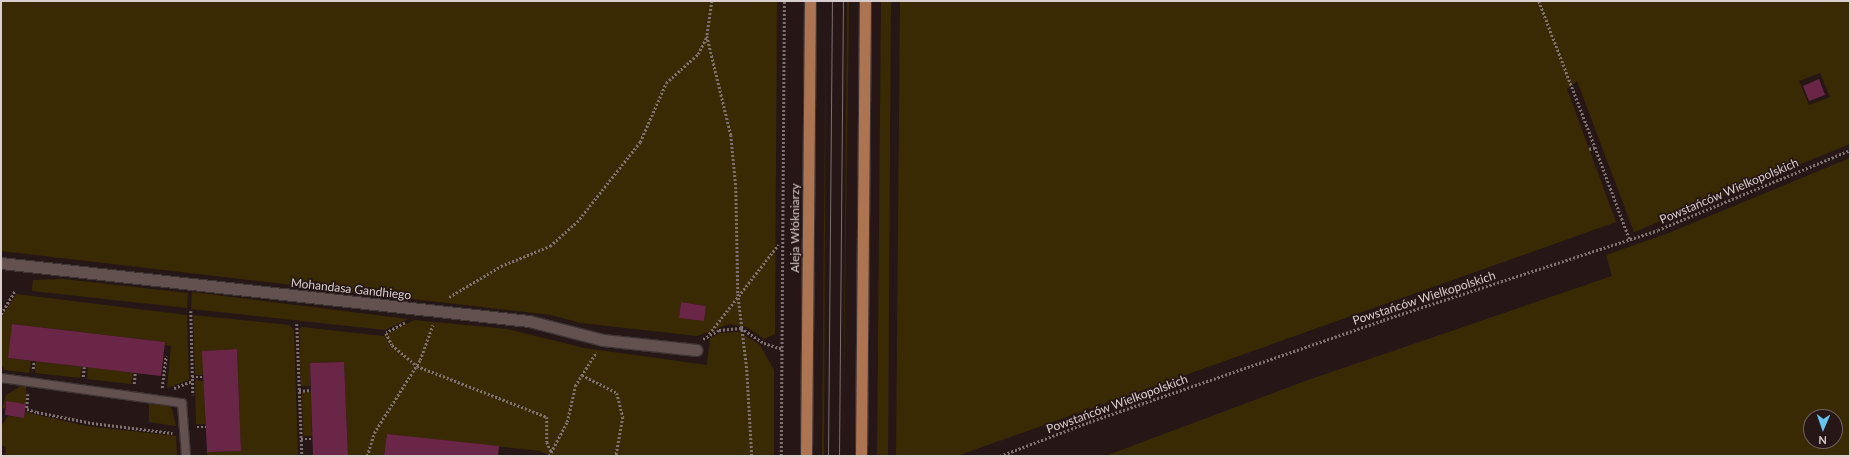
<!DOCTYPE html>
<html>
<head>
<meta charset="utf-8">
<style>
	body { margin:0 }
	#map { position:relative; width:1851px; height:457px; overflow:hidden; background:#261716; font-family:Lato,sans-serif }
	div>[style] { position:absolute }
	.green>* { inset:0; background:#3a2a03 }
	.building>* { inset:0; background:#6a2647 }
	.path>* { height:2.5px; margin-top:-1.25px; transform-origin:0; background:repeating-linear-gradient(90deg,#7f7271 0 2px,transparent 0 4px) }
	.roads { filter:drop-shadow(1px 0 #3f3434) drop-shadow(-1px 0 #3f3434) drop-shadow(0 1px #3f3434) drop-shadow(0 -1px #3f3434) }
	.service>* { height:8px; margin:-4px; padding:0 4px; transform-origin:4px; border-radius:4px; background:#635150 }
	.minor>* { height:11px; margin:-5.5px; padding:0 5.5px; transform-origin:5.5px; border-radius:5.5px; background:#635150 }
	.primary>* { height:11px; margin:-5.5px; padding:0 5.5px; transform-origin:5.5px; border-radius:5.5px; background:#ac7451 }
	.tram>* { height:1px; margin:-0.5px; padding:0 0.5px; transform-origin:0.5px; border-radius:0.5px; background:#7d706f }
	span { translate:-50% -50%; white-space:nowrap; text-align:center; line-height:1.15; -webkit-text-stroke:3.5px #261716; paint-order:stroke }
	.street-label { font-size:12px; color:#dacfce }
	.frame { position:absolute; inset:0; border:2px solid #dacfce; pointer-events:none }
	.north { position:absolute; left:1803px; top:409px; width:40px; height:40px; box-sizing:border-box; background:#261716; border:1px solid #6e6160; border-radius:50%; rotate:182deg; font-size:11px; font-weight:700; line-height:16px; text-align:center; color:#dacfce }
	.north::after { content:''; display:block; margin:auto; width:14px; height:18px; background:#66c4ef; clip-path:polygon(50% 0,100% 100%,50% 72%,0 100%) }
</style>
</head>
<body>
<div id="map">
	<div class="green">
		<div style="clip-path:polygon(evenodd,1px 1px,777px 1px,775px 334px,764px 339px,747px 327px,729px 324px,697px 336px,581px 323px,551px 315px,1px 251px,1px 1px,681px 302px,706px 306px,704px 321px,679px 318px,681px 302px)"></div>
		<div style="clip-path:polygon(826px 1px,824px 456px,822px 456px,822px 444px)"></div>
		<div style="clip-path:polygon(847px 1px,849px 1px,843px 456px)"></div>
		<div style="clip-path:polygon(881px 1px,891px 1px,888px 456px,877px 456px)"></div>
		<div style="clip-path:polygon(evenodd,900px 1px,1850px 1px,1850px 144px,1634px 232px,1577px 81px,1567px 89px,1616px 222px,957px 456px,896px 456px,900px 1px,1820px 73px,1830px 97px,1809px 105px,1799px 81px,1820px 73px)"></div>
		<div style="clip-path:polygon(evenodd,1850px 158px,1850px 456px,1105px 456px,1308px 380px,1612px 276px,1606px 255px,1666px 234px,1850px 158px,1811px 417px,1835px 417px,1835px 441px,1811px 441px,1811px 417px)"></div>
		<div style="clip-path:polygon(63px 279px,188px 293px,187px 308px,32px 291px,33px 280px)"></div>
		<div style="clip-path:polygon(192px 292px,408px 319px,385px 330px,191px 309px)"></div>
		<div style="clip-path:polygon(16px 294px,187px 315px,189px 380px,167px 388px,171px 346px,165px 345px,165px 342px,13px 324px,8px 358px,31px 361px,29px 373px,5px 370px,1px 364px,1px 318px)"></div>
		<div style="clip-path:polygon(193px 315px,289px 325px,294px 330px,298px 456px,207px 456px,207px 452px,241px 451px,237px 349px,203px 351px,203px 375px,195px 375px)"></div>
		<div style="clip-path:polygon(414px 320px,507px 329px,584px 348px,707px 365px,710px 338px,720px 333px,740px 332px,760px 345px,774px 370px,774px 456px,552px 456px,540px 451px,387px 434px,384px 456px,348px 456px,344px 362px,310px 363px,310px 386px,301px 386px,299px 330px,302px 327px,383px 336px)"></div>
		<div style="clip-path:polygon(36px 361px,82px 367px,80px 378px,35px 373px)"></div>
		<div style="clip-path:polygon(88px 367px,133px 373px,131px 384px,87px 379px)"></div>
		<div style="clip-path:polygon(195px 380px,204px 381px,205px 424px,196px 424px)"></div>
		<div style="clip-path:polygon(26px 383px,26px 404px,6px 402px,5px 408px,2px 408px,6px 395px)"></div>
		<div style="clip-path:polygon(311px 392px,312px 436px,303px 436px,302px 393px)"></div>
		<div style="clip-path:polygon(149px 400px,163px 402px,172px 409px,176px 426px,149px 422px)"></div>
		<div style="clip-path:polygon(25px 412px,86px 426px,176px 436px,177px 456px,5px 456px,6px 447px,1px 445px,1px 427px,8px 416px,24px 418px)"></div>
	</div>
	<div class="building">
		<div style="clip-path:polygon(1819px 79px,1825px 95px,1809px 101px,1803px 86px)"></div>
		<div style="clip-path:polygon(681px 302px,706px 306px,704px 321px,679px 318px)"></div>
		<div style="clip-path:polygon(12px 324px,165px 342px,161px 376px,8px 358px)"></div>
		<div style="clip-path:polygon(237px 349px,241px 451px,207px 452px,202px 351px)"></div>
		<div style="clip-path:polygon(344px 362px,348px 456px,313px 456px,310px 363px)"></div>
		<div style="clip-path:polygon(6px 401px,26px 404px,24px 418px,5px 415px)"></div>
		<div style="clip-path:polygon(387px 434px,499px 446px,498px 456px,384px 456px)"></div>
	</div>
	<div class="path">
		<div style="left:712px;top:1px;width:35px;rotate:98deg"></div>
		<div style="left:707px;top:36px;width:102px;rotate:76.4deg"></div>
		<div style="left:731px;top:135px;width:52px;rotate:84.5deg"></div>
		<div style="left:736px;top:187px;width:107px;rotate:88.9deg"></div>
		<div style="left:738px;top:294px;width:77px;rotate:83.2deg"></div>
		<div style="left:747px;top:370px;width:86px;rotate:86.7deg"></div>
		<div style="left:1539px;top:1px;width:156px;rotate:69deg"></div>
		<div style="left:1589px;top:149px;width:6px;rotate:-18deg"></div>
		<div style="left:1595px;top:147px;width:99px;rotate:69.4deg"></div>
		<div style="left:449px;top:297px;width:61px;rotate:-30.8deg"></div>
		<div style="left:501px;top:266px;width:53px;rotate:-22.2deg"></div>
		<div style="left:550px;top:246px;width:36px;rotate:-42deg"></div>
		<div style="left:577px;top:222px;width:102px;rotate:-51.8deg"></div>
		<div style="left:640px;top:142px;width:64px;rotate:-66.2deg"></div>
		<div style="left:666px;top:83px;width:43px;rotate:-42.2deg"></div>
		<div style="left:698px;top:54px;width:20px;rotate:-63deg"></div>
		<div style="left:191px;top:311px;width:84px;rotate:88.6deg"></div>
		<div style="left:1px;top:314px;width:27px;rotate:-59deg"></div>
		<div style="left:405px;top:323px;width:21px;rotate:152deg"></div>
		<div style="left:386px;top:333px;width:13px;rotate:63deg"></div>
		<div style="left:392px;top:345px;width:33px;rotate:40deg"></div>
		<div style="left:417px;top:366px;width:140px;rotate:21.4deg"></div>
		<div style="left:547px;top:417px;width:25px;rotate:90deg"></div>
		<div style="left:547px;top:442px;width:10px;rotate:66deg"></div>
		<div style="left:297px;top:324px;width:132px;rotate:87.8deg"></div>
		<div style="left:709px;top:334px;width:113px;rotate:-52.2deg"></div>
		<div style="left:703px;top:339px;width:18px;rotate:-29deg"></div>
		<div style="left:719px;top:330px;width:22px;rotate:-5deg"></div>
		<div style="left:741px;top:328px;width:27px;rotate:33deg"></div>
		<div style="left:764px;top:343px;width:19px;rotate:18deg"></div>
		<div style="left:33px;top:369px;width:8px;rotate:-83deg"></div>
		<div style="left:582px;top:375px;width:39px;rotate:27deg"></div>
		<div style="left:617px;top:393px;width:25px;rotate:76deg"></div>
		<div style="left:623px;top:417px;width:40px;rotate:100deg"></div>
		<div style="left:83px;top:377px;width:10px;rotate:-84deg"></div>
		<div style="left:192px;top:377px;width:12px"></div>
		<div style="left:134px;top:384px;width:11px;rotate:-85deg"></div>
		<div style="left:162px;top:388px;width:32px;rotate:-83deg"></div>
		<div style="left:174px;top:388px;width:19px;rotate:-21deg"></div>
		<div style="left:299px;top:391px;width:12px;rotate:-5deg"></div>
		<div style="left:28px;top:394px;width:15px;rotate:94deg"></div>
		<div style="left:27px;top:409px;width:10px;rotate:17deg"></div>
		<div style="left:37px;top:412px;width:56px;rotate:11.3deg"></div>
		<div style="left:92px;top:423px;width:81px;rotate:7.1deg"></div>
		<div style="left:197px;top:427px;width:9px"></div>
		<div style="left:301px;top:439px;width:11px"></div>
		<div style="left:367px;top:456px;width:24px;rotate:-73deg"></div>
		<div style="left:374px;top:433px;width:86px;rotate:-57.8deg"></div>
		<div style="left:420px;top:360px;width:37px;rotate:-70deg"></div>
		<div style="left:549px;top:456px;width:38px;rotate:-62deg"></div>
		<div style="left:567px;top:422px;width:37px;rotate:-77deg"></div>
		<div style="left:575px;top:386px;width:40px;rotate:-58deg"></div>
		<div style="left:781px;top:456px;width:455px;rotate:-89.6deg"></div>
		<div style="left:1000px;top:456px;width:95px;rotate:-20.9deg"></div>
		<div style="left:1089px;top:422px;width:311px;rotate:-19.1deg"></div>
		<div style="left:1383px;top:320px;width:289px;rotate:-18.1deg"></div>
		<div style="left:1658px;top:230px;width:208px;rotate:-22.6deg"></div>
	</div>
	<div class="roads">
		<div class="service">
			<div style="left:1px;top:378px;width:183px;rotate:7.9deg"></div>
			<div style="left:182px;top:403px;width:53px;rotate:85.7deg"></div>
		</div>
		<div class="minor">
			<div style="left:1px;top:263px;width:531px;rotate:6.27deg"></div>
			<div style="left:529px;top:321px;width:76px;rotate:14.4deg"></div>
			<div style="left:603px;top:340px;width:94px;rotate:6.1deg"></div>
		</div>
		<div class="primary">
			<div style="left:806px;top:456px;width:455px;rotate:-89.5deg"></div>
			<div style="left:861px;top:456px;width:455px;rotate:-89.5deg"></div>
		</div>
	</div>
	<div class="tram">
		<div style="left:828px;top:456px;width:455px;rotate:-89.5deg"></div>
		<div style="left:839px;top:456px;width:455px;rotate:-89.5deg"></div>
	</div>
	<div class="street-label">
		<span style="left:1729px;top:191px;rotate:-23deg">Powstańców Wielkopolskich</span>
		<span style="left:795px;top:228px;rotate:-90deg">Aleja Włókniarzy</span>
		<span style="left:351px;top:289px;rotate:6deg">Mohandasa Gandhiego</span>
		<span style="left:1424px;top:298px;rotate:-18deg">Powstańców Wielkopolskich</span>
		<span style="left:1117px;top:404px;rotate:-20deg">Powstańców Wielkopolskich</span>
	</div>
	<div class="frame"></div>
	<div class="north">N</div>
</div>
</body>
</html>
